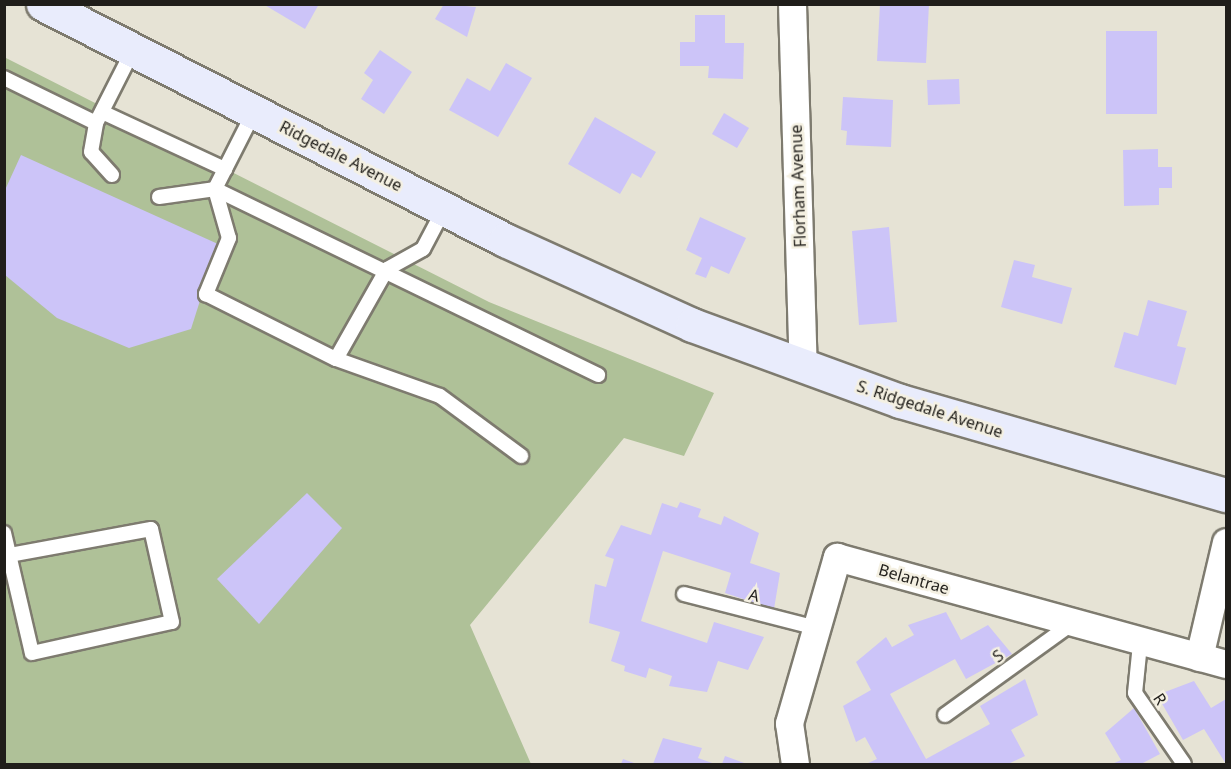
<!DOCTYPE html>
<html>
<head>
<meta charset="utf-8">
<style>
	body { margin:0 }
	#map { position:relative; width:1231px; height:769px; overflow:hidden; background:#e6e3d5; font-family:"Noto Sans",sans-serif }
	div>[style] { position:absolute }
	.green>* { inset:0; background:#afc198 }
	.building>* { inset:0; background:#ccc4f8 }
	.roads { filter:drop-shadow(2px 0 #7e7b6f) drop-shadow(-2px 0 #7e7b6f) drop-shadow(0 2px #7e7b6f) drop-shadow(0 -2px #7e7b6f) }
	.lane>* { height:14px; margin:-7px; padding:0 7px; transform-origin:7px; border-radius:7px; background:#fff }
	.street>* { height:27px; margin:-13.5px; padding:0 13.5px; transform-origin:13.5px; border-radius:13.5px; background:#fff }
	.secondary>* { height:33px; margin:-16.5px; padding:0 16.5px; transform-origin:16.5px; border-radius:16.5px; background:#e9ecfc }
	span { translate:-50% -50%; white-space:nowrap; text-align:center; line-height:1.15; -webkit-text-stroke:5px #f4f0e2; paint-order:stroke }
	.street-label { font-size:16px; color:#201e1a }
	.frame { position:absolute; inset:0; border:6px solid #201e1a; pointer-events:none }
</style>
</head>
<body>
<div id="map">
	<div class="green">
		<div style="clip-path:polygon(4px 57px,489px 302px,714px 393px,684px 456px,624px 438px,470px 625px,531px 764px,5px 764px)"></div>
	</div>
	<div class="building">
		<div style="clip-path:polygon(263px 4px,319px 4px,305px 29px)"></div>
		<div style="clip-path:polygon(444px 4px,476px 7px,467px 37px,435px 19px)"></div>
		<div style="clip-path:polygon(880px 4px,929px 4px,926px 63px,877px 61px)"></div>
		<div style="clip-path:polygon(695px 15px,725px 15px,725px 43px,744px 43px,743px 79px,708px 78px,709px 66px,680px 66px,680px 42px,695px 42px)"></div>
		<div style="clip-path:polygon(1106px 31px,1157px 31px,1157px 114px,1106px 114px)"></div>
		<div style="clip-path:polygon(380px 50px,412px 72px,384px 114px,361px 99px,373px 80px,364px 73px)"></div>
		<div style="clip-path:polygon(506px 63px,532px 78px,498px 137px,449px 110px,467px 78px,490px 91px)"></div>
		<div style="clip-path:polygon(959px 79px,960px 104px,928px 105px,927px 80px)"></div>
		<div style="clip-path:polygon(843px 97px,893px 100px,891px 147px,846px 145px,847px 131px,841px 130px)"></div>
		<div style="clip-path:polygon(724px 113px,749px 128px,737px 148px,712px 134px)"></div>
		<div style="clip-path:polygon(595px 117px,656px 152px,641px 178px,632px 173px,620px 194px,568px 164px)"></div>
		<div style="clip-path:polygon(1158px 149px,1158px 167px,1172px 167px,1172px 188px,1159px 188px,1159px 205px,1124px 206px,1123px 150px)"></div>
		<div style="clip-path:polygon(21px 155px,218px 244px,191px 329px,129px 348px,57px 318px,5px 275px,5px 190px)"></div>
		<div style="clip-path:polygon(700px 217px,746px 238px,729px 274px,711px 266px,706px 278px,695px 274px,702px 258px,686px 250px)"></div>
		<div style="clip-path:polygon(889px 227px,897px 322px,859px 325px,852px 231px)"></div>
		<div style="clip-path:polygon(1014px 260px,1035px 265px,1032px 277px,1072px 288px,1062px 324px,1001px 307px)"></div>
		<div style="clip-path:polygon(1148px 300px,1187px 311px,1177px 346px,1186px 348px,1176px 385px,1114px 367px,1124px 332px,1138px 336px)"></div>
		<div style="clip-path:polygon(307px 493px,342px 528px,259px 624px,217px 579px)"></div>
		<div style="clip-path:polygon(680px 502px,701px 509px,698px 517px,721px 525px,724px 516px,759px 533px,750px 563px,780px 573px,774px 609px,725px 593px,731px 573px,663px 551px,641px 621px,707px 643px,714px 622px,764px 637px,748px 670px,718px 661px,707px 692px,669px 686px,672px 676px,649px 668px,646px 678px,624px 671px,625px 666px,611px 661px,620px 632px,589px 623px,595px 584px,606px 587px,614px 559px,605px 556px,621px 525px,651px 535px,662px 503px,677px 508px)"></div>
		<div style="clip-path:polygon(946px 612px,961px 640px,988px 625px,1012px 654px,966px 679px,955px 659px,890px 694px,926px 759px,990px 724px,980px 706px,1025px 679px,1038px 715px,1011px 730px,1025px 756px,1008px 764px,866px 764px,877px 759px,865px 737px,856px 742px,843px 706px,871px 690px,856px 662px,886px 637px,892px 647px,914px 635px,908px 625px)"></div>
		<div style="clip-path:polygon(1194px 681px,1211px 708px,1226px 699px,1226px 764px,1204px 729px,1183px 740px,1157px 695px)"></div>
		<div style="clip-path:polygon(1134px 708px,1160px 754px,1141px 764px,1112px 764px,1121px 760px,1105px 733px)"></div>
		<div style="clip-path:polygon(663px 738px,702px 748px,698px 758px,715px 764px,653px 764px)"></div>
		<div style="clip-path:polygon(725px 756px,747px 764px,722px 764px)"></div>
		<div style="clip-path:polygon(623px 759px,637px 764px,621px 764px)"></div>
	</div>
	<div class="roads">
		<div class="lane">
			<div style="left:4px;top:78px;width:102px;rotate:26.1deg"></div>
			<div style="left:102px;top:112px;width:136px;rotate:24.9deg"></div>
			<div style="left:254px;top:112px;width:86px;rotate:116.9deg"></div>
			<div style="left:215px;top:189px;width:51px;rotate:74.1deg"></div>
			<div style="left:229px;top:238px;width:61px;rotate:112.3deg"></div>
			<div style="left:206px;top:294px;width:145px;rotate:26.6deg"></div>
			<div style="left:336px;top:359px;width:103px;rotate:-60.5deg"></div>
			<div style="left:387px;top:269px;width:41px;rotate:-29.1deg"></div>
			<div style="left:423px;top:249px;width:45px;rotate:-62.3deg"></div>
			<div style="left:112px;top:175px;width:31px;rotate:-132deg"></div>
			<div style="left:91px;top:152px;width:29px;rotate:-80deg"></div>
			<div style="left:96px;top:123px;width:82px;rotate:-63.1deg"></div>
			<div style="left:159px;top:197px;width:57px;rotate:-8.1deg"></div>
			<div style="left:215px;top:189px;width:426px;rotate:25.9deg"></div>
			<div style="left:336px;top:359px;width:110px;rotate:19.6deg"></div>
			<div style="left:440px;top:396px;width:101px;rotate:36.5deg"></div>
			<div style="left:4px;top:533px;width:123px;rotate:76.9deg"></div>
			<div style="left:32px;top:653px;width:143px;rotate:-12.5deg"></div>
			<div style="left:172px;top:622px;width:95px;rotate:-102.7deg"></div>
			<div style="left:151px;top:529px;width:143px;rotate:169.6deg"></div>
			<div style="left:684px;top:594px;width:136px;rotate:14.4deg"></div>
			<div style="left:1140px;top:644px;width:49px;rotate:95.8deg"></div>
			<div style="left:1135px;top:693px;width:86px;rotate:55.4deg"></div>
			<div style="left:945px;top:715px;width:155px;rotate:-35.8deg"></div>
		</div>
		<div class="street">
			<div style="left:792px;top:4px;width:363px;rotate:88.3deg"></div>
			<div style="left:1199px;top:657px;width:118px;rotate:-76.8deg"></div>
			<div style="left:795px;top:764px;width:41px;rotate:-98.3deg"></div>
			<div style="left:789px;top:723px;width:173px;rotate:-73.9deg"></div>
			<div style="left:837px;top:557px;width:403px;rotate:15.4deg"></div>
		</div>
		<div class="secondary">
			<div style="left:43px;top:4px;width:519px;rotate:27.06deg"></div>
			<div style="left:505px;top:240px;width:205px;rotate:24.4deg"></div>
			<div style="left:692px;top:325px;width:221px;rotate:20.1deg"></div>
			<div style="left:900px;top:401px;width:339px;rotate:16.1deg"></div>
		</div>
	</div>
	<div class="street-label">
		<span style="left:341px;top:156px;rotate:27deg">Ridgedale Avenue</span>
		<span style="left:798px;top:186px;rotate:-92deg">Florham Avenue</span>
		<span style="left:930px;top:409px;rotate:18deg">S. Ridgedale Avenue</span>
		<span style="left:914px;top:579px;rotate:16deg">Belantrae</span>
		<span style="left:754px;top:595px;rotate:14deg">A</span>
		<span style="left:998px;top:656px;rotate:-36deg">S</span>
		<span style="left:1160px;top:699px;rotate:56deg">R</span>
	</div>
	<div class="frame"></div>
</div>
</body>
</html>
